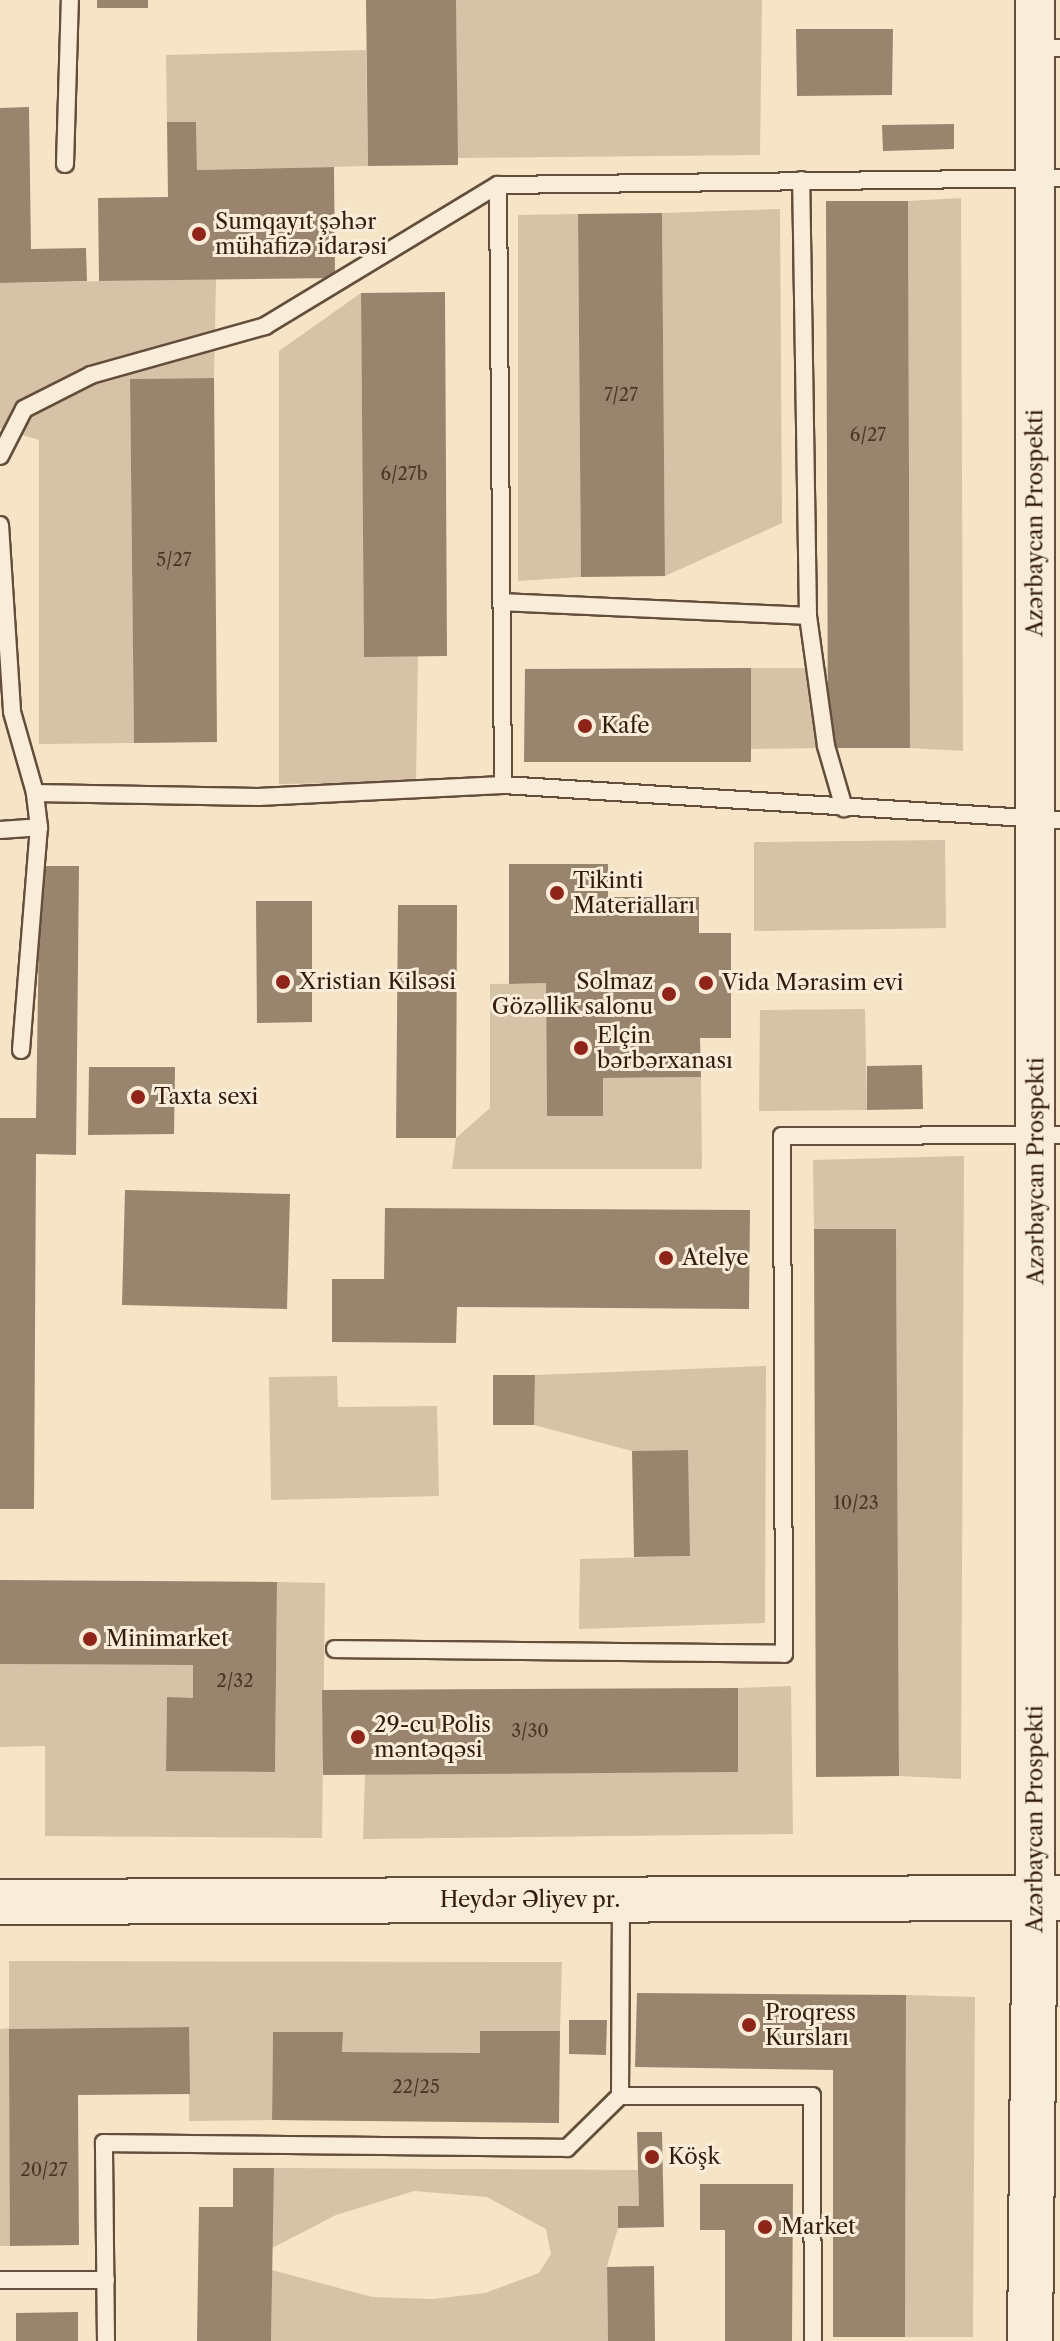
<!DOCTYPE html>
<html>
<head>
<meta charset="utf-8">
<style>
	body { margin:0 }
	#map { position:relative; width:1060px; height:2341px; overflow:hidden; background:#f6e4c6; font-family:"Libre Caslon Text",serif }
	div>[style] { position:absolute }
	.green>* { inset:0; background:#d5c2a7 }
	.building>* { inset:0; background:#99846d }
	.roads { filter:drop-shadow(2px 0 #644e3b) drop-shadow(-2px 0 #644e3b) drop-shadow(0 2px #644e3b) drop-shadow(0 -2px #644e3b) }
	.service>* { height:16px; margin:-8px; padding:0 8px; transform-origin:8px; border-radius:8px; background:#f9edda }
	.tertiary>* { height:38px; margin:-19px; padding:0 19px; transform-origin:19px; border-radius:19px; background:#f9edda }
	.secondary>* { height:44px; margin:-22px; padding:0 22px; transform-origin:22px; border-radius:22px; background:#f9edda }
	.dots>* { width:22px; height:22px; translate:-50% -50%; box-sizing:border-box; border:4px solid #f9edda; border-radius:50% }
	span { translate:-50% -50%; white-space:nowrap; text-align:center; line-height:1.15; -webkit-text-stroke:6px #f9edda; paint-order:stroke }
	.number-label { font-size:18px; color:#4d3625 }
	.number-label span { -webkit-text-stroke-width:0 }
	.poi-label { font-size:22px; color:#341c0d }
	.left { translate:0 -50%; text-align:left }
	.right { translate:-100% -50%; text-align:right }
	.street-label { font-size:22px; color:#341c0d }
</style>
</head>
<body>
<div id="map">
	<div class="green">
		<div style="clip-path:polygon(456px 0,762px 0,760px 155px,457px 158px)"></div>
		<div style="clip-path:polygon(366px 50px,368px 166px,197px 170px,196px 122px,167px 122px,166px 55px)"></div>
		<div style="clip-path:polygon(961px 198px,963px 751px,910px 748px,908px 201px)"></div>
		<div style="clip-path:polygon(780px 209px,782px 523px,665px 576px,662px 213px)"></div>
		<div style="clip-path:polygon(578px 214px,581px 577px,518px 581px,518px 215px)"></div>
		<div style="clip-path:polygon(216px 279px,214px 378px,130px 379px,134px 743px,39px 744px,39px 440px,0 428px,0 283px)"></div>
		<div style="clip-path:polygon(361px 293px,364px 656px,418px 656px,416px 782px,279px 784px,279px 351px)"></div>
		<div style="clip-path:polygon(751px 668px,827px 668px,828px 748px,751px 749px)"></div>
		<div style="clip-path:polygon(945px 840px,946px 928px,754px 931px,754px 842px)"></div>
		<div style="clip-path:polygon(546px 983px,547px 1116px,603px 1116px,603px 1078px,701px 1077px,702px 1169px,452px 1169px,456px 1138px,490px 1108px,490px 984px)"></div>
		<div style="clip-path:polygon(865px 1009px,867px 1110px,759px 1111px,760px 1010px)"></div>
		<div style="clip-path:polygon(964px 1156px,961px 1779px,899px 1776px,896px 1229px,814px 1229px,813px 1160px)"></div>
		<div style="clip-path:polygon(766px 1366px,765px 1623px,579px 1629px,580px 1559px,689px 1556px,688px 1450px,632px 1451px,534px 1425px,535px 1375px)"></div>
		<div style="clip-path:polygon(337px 1376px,338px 1407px,437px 1406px,439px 1496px,271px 1500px,269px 1377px)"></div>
		<div style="clip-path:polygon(277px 1582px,325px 1583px,322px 1838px,45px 1836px,45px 1746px,0 1747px,0 1664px,193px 1665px,193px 1698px,167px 1698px,166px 1770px,275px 1772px)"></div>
		<div style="clip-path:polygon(791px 1686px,793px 1834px,363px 1839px,365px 1774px,738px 1772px,738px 1688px)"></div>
		<div style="clip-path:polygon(9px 1961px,562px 1962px,560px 2031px,481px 2031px,480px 2053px,342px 2052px,343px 2032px,273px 2032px,272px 2120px,189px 2121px,189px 2027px,10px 2029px,10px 2246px,0 2246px,0 2029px,9px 2028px)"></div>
		<div style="clip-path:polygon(906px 1995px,975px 1997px,973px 2337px,905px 2337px)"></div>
		<div style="clip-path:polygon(274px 2168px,638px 2170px,639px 2206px,618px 2228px,607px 2266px,608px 2341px,271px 2341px,272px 2270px,372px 2297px,433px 2299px,485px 2293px,539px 2273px,551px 2254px,546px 2229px,487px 2197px,414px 2191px,336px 2215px,272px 2248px)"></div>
	</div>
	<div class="building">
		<div style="clip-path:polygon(97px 0,148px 0,148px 8px,97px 8px)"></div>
		<div style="clip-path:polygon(366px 0,456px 0,458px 165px,368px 166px)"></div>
		<div style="clip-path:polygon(796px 29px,893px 29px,892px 95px,797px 96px)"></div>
		<div style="clip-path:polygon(29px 107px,31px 249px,86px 248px,87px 281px,0 283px,0 108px)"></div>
		<div style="clip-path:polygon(167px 122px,196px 122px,197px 170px,334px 167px,335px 278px,99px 281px,98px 198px,168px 197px)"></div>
		<div style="clip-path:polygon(954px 124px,954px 149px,883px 151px,882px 125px)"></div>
		<div style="clip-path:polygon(826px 201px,908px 201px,910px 748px,828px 748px)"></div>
		<div style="clip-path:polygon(662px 213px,665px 576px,581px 577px,578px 214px)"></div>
		<div style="clip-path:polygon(445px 292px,447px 656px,364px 657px,361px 293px)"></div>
		<div style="clip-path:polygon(214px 378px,217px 742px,134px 743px,130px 379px)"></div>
		<div style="clip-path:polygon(751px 668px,751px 762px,524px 762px,525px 669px)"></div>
		<div style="clip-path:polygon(509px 864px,608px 864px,608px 897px,699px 897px,699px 933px,731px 933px,731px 1038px,700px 1038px,701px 1077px,603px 1078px,603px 1116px,547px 1116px,546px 983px,509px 984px)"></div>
		<div style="clip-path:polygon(40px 866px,79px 866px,76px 1155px,36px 1154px,34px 1509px,0 1509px,0 1118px,36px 1118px)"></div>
		<div style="clip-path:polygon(256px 901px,312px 901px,312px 1022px,257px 1023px)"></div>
		<div style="clip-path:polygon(398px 905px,457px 905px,456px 1138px,396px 1138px)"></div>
		<div style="clip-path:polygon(922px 1065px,923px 1109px,867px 1110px,867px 1066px)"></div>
		<div style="clip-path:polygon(89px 1067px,175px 1067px,174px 1134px,88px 1135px)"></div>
		<div style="clip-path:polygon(125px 1190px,290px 1194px,287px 1309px,122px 1305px)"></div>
		<div style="clip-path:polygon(385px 1208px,750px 1210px,749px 1309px,457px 1307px,456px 1343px,332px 1342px,332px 1279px,384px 1279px)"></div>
		<div style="clip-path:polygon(814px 1229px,896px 1229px,899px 1776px,816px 1777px)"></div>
		<div style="clip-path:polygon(493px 1375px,535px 1375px,534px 1425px,493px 1425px)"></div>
		<div style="clip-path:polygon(688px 1450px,690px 1556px,634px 1557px,632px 1451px)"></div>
		<div style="clip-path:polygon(0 1580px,277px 1582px,275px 1772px,166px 1771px,167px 1697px,193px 1698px,193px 1665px,0 1664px)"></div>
		<div style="clip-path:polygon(738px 1688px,738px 1772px,323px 1775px,322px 1690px)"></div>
		<div style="clip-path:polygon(637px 1993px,906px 1995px,905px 2337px,833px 2337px,833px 2070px,635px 2067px)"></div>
		<div style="clip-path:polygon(569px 2020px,607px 2020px,606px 2055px,569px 2054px)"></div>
		<div style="clip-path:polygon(189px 2027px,190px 2094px,78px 2095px,79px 2245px,10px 2246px,9px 2029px)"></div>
		<div style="clip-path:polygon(480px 2031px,560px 2031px,559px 2123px,272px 2120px,273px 2032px,343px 2032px,342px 2052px,480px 2053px)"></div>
		<div style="clip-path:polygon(637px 2132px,662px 2132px,664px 2227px,618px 2228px,618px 2206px,639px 2206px)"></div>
		<div style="clip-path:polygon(233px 2168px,274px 2168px,271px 2341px,197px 2341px,199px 2207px,233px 2207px)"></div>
		<div style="clip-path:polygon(700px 2184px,793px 2184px,792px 2341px,725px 2341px,725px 2230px,700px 2230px)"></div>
		<div style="clip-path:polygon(654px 2266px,655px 2341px,608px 2341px,607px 2267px)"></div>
		<div style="clip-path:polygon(78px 2312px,78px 2341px,16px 2341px,16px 2313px)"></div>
	</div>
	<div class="roads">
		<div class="service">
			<div style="left:1035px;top:48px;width:25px"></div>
			<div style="left:65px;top:164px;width:164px;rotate:-88.3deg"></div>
			<div style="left:0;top:456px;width:53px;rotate:-62.9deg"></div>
			<div style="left:24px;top:409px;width:75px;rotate:-26.9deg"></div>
			<div style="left:91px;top:375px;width:181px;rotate:-15.7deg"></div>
			<div style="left:265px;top:326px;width:272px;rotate:-31.2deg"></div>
			<div style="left:0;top:525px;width:187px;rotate:86.3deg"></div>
			<div style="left:12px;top:712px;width:84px;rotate:74.1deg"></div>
			<div style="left:35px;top:793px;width:223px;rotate:1deg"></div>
			<div style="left:258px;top:797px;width:245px;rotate:-2.8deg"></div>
			<div style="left:503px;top:785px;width:558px;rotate:3.6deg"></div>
			<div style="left:502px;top:602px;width:306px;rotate:2.6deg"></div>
			<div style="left:808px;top:616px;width:436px;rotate:-90.9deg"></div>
			<div style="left:808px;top:616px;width:131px;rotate:82.1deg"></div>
			<div style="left:826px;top:746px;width:65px;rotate:73.8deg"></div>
			<div style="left:503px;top:785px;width:600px;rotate:-90.48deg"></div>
			<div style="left:498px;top:185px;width:562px;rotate:-0.71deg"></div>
			<div style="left:0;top:830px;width:39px;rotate:-4deg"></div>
			<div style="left:21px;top:1050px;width:224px;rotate:-85.4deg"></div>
			<div style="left:39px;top:827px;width:34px;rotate:-97deg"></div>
			<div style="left:335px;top:1649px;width:449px;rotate:0.6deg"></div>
			<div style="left:784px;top:1654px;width:518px;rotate:-90.22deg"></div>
			<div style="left:782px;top:1136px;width:278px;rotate:-0.2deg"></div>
			<div style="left:620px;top:2096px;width:192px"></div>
			<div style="left:812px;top:2096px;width:245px;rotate:89.8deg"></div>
			<div style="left:0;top:2280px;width:106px"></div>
			<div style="left:106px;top:2341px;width:198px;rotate:-90.6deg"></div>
			<div style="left:104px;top:2143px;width:463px;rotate:0.6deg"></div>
			<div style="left:567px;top:2148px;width:74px;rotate:-44.5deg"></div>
			<div style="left:620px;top:2096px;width:195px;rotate:-89.7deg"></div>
		</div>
		<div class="tertiary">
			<div style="left:1035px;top:0;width:1898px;rotate:90deg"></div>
		</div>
		<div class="secondary">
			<div style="left:0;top:1902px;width:1060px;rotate:-0.22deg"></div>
			<div style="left:1030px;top:2341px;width:443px;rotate:-89.4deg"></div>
		</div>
	</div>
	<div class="dots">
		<div style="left:199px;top:234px;background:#8f2418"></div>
		<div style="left:585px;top:726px;background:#8f2418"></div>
		<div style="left:557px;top:893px;background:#8f2418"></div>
		<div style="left:283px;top:982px;background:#8f2418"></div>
		<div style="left:706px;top:983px;background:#8f2418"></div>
		<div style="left:669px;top:994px;background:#8f2418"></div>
		<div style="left:581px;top:1048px;background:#8f2418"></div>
		<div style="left:138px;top:1097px;background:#8f2418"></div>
		<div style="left:666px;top:1258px;background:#8f2418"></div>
		<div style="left:90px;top:1639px;background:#8f2418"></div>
		<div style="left:358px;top:1737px;background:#8f2418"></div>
		<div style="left:749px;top:2025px;background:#8f2418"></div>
		<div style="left:652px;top:2157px;background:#8f2418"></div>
		<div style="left:765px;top:2227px;background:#8f2418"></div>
	</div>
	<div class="number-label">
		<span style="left:621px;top:395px">7/27</span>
		<span style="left:868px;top:435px">6/27</span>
		<span style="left:404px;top:474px">6/27b</span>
		<span style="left:174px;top:560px">5/27</span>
		<span style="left:856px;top:1503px">10/23</span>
		<span style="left:235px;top:1681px">2/32</span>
		<span style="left:530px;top:1731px">3/30</span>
		<span style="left:416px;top:2087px">22/25</span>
		<span style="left:44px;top:2170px">20/27</span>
	</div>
	<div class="poi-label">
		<span class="left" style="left:215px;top:234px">Sumqayıt şəhər<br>mühafizə idarəsi</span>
		<span class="left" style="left:601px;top:726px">Kafe</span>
		<span class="left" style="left:573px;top:893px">Tikinti<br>Materialları</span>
		<span class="right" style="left:653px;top:994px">Solmaz<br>Gözəllik salonu</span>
		<span class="left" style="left:299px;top:982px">Xristian Kilsəsi</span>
		<span class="left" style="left:722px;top:983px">Vida Mərasim evi</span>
		<span class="left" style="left:597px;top:1048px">Elçin<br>bərbərxanası</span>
		<span class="left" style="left:154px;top:1097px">Taxta sexi</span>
		<span class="left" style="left:682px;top:1258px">Atelye</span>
		<span class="left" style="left:106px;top:1639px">Minimarket</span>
		<span class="left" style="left:374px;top:1737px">29-cu Polis<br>məntəqəsi</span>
		<span class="left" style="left:765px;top:2025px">Proqress<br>Kursları</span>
		<span class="left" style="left:668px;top:2157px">Köşk</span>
		<span class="left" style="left:781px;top:2227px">Market</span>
	</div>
	<div class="street-label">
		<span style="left:1035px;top:523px;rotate:-90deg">Azərbaycan Prospekti</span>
		<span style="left:1036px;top:1171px;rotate:-90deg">Azərbaycan Prospekti</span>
		<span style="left:1035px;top:1819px;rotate:-90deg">Azərbaycan Prospekti</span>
		<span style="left:530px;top:1900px">Heydər Əliyev pr.</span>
	</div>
</div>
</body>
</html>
